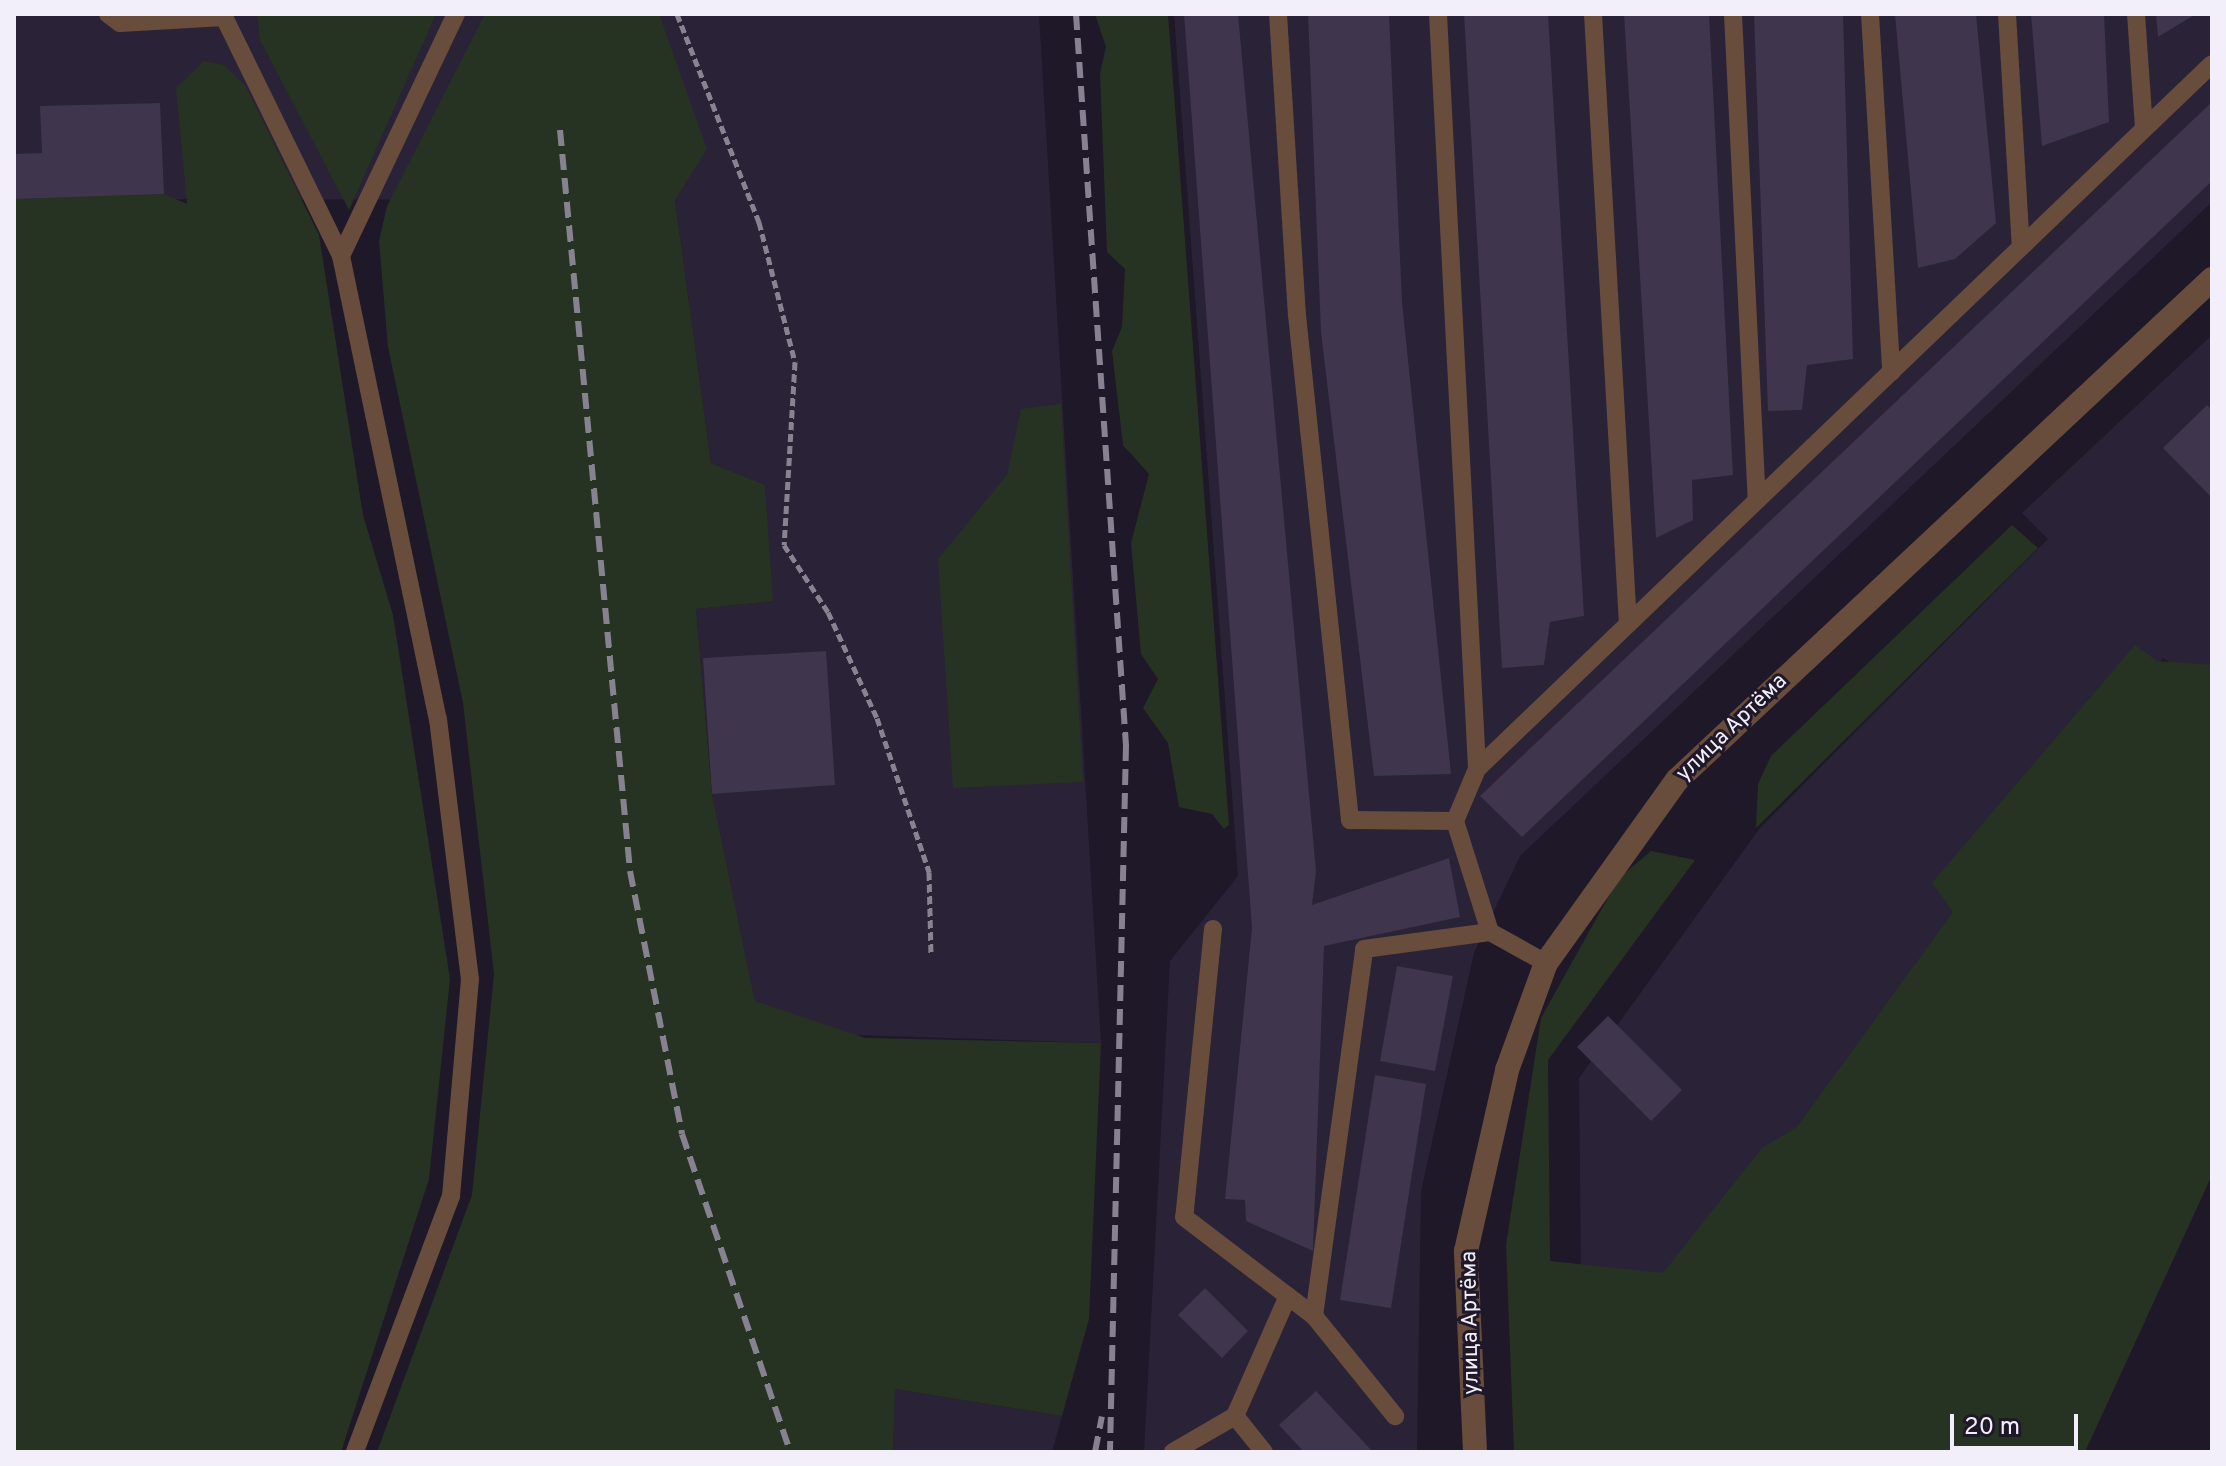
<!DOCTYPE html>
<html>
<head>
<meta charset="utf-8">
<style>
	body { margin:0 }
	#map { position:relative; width:2226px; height:1466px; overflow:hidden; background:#1e1828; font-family:Overpass,sans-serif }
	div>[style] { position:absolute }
	.built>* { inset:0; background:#2a2237 }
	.green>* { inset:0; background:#263323 }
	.building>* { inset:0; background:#3f354c }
	.path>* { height:5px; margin-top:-2.5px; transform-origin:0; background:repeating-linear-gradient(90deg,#888391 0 8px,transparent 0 12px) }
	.service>* { height:18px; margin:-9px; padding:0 9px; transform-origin:9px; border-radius:9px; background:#684c3c }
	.tertiary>* { height:24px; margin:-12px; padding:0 12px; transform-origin:12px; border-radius:12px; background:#684c3c }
	.rail>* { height:6px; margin-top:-3px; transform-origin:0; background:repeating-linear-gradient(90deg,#87828f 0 16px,transparent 0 24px) }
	span { translate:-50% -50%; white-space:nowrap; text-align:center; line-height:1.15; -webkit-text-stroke:6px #1e1828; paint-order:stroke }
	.street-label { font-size:22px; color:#f3effa }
	.frame { position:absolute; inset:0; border:16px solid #f3effa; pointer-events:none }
	.scale { position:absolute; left:1950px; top:1414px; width:128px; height:36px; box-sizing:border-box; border:4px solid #f3effa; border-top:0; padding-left:10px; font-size:24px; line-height:28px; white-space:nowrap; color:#f3effa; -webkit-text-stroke:6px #1e1828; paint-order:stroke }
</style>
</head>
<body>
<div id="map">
	<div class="built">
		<div style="clip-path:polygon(14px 14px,1039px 14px,1101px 1043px,854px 1035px,755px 1001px,712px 794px,696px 609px,772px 601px,765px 485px,711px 463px,675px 200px,14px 199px)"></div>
		<div style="clip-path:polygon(1174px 14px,2212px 14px,2212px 202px,1520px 856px,1474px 953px,1421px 1191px,1417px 1452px,1144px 1452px,1170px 961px,1238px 876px)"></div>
		<div style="clip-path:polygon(2212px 335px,2212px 677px,2186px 674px,2163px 658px,1958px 900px,1979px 929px,1691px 1288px,1581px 1277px,1579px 1078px,1760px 828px,2048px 539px,2022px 513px)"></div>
		<div style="clip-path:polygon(895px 1389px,1062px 1416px,1052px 1452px,893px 1452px)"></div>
	</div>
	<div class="green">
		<div style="clip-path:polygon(257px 14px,436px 14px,349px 210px,260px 40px)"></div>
		<div style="clip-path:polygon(485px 14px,659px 14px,707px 149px,675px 200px,711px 463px,765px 485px,773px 601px,696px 609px,712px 794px,755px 1001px,865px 1038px,1101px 1043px,1089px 1319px,1062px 1416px,895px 1389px,893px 1452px,377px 1452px,472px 1195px,494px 974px,463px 703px,388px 347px,379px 241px,387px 206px)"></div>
		<div style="clip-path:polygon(1095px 14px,1168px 14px,1229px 825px,1224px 829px,1212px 814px,1179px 807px,1168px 743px,1143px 708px,1158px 679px,1141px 654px,1131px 543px,1149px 474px,1123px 445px,1112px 351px,1122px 327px,1125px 269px,1107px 252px,1100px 73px,1106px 47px)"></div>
		<div style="clip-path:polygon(204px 61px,224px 65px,245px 85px,319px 235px,363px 515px,393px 615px,450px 979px,429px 1179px,341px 1452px,14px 1452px,14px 199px,164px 194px,187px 204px,176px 88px)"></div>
		<div style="clip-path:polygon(1061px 404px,1083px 782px,953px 788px,938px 559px,1007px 475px,1021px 409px)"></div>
		<div style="clip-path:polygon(2012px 525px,2038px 548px,1756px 828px,1758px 784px,1771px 756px)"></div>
		<div style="clip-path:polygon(2135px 645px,2157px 661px,2212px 665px,2212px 1175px,2085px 1452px,1514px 1452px,1506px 1245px,1541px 1018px,1619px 878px,1651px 851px,1695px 860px,1548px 1060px,1550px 1261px,1663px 1273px,1762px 1148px,1797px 1127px,1953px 912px,1932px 883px)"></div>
	</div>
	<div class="building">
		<div style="clip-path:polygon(1184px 14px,1238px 14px,1316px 871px,1312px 905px,1449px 858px,1460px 917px,1324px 946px,1313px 1251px,1246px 1221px,1245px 1200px,1225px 1199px,1252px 928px)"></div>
		<div style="clip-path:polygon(1308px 14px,1389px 14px,1402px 302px,1451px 774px,1374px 776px,1321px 332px)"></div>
		<div style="clip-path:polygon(1464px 14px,1548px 14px,1584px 616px,1550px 622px,1544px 665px,1502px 668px)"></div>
		<div style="clip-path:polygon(1624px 14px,1709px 14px,1733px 475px,1692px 480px,1693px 520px,1656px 538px)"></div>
		<div style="clip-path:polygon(1754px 14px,1843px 14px,1853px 359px,1807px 365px,1802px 410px,1768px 411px)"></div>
		<div style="clip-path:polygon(1895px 14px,1976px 14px,1996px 223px,1955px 259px,1918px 268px)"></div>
		<div style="clip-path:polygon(2031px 14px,2104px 14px,2109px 122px,2042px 146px)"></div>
		<div style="clip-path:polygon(2156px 14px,2196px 14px,2158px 37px)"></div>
		<div style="clip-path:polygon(2212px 102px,2212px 181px,1522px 837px,1480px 796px)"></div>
		<div style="clip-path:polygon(160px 103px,164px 194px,14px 199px,14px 154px,42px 153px,40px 106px)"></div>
		<div style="clip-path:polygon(2207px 405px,2212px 410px,2212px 498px,2163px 448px)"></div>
		<div style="clip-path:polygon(826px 651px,835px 785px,712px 794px,703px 658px)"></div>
		<div style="clip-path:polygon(1397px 966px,1453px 976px,1435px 1071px,1380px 1061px)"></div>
		<div style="clip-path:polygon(1608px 1016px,1682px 1090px,1651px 1121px,1577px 1047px)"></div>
		<div style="clip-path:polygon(1375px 1075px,1426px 1084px,1391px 1308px,1340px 1300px)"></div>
		<div style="clip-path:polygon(1205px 1288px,1248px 1331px,1222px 1358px,1178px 1315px)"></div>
		<div style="clip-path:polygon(1316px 1391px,1373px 1452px,1304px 1452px,1279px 1425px)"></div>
	</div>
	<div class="path">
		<div style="left:677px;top:14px;width:224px;rotate:68.5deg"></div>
		<div style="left:759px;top:222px;width:145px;rotate:75.6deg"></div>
		<div style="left:795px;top:362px;width:183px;rotate:93.4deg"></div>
		<div style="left:784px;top:545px;width:80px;rotate:56.7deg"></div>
		<div style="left:828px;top:612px;width:117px;rotate:65.2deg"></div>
		<div style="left:877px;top:718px;width:163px;rotate:71.3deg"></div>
		<div style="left:929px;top:872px;width:82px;rotate:88.6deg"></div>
	</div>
	<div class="service">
		<div style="left:108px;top:14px;width:15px;rotate:37deg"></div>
		<div style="left:120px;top:23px;width:104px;rotate:-3.3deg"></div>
		<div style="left:224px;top:17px;width:266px;rotate:63.9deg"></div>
		<div style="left:341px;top:256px;width:473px;rotate:78.2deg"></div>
		<div style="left:438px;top:719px;width:262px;rotate:83deg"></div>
		<div style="left:470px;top:979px;width:218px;rotate:95deg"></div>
		<div style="left:451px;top:1196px;width:273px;rotate:110.6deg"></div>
		<div style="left:1278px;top:14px;width:302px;rotate:86.4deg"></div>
		<div style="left:1297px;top:315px;width:508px;rotate:84.01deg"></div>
		<div style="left:1350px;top:820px;width:105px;rotate:0.5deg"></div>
		<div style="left:1438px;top:14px;width:756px;rotate:87.04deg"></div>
		<div style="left:1593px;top:14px;width:611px;rotate:86.72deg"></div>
		<div style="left:1733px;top:14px;width:487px;rotate:87.2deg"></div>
		<div style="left:1870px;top:14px;width:359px;rotate:86.6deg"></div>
		<div style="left:2007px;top:14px;width:233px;rotate:86.6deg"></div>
		<div style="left:2136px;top:14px;width:115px;rotate:86deg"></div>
		<div style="left:341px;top:256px;width:268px;rotate:-64.6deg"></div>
		<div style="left:1213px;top:929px;width:289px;rotate:95.7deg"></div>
		<div style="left:1184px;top:1217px;width:163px;rotate:37.3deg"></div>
		<div style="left:1314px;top:1316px;width:370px;rotate:-82.2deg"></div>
		<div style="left:1364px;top:949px;width:127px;rotate:-7.7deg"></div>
		<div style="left:1546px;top:963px;width:64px;rotate:-151deg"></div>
		<div style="left:1490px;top:932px;width:116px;rotate:-107.5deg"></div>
		<div style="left:1455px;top:821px;width:56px;rotate:-67.1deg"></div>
		<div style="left:1477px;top:769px;width:1018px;rotate:-43.81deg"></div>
		<div style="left:1314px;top:1316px;width:129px;rotate:51deg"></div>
		<div style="left:1235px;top:1416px;width:131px;rotate:-66.2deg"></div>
		<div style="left:1173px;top:1452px;width:72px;rotate:-30.1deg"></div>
		<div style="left:1235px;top:1416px;width:46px;rotate:51.1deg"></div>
	</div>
	<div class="tertiary">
		<div style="left:1475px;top:1452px;width:201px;rotate:-92.6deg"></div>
		<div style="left:1466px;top:1251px;width:186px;rotate:-77.2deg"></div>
		<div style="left:1507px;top:1070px;width:114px;rotate:-70deg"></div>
		<div style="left:1546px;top:963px;width:225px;rotate:-54.4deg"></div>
		<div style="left:1677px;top:780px;width:733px;rotate:-43.12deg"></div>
	</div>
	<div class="rail">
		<div style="left:1076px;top:14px;width:733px;rotate:86.09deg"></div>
		<div style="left:1126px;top:745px;width:707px;rotate:91.3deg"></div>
		<div style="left:560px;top:130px;width:744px;rotate:84.6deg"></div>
		<div style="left:630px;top:871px;width:268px;rotate:78.8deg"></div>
		<div style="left:682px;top:1134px;width:336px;rotate:71.2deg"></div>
		<div style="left:1095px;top:1452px;width:36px;rotate:-79deg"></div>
	</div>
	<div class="street-label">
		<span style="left:1732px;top:728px;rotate:-44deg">улица Артёма</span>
		<span style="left:1471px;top:1323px;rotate:-91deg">улица Артёма</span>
	</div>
	<div class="frame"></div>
	<div class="scale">20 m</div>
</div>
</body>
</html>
